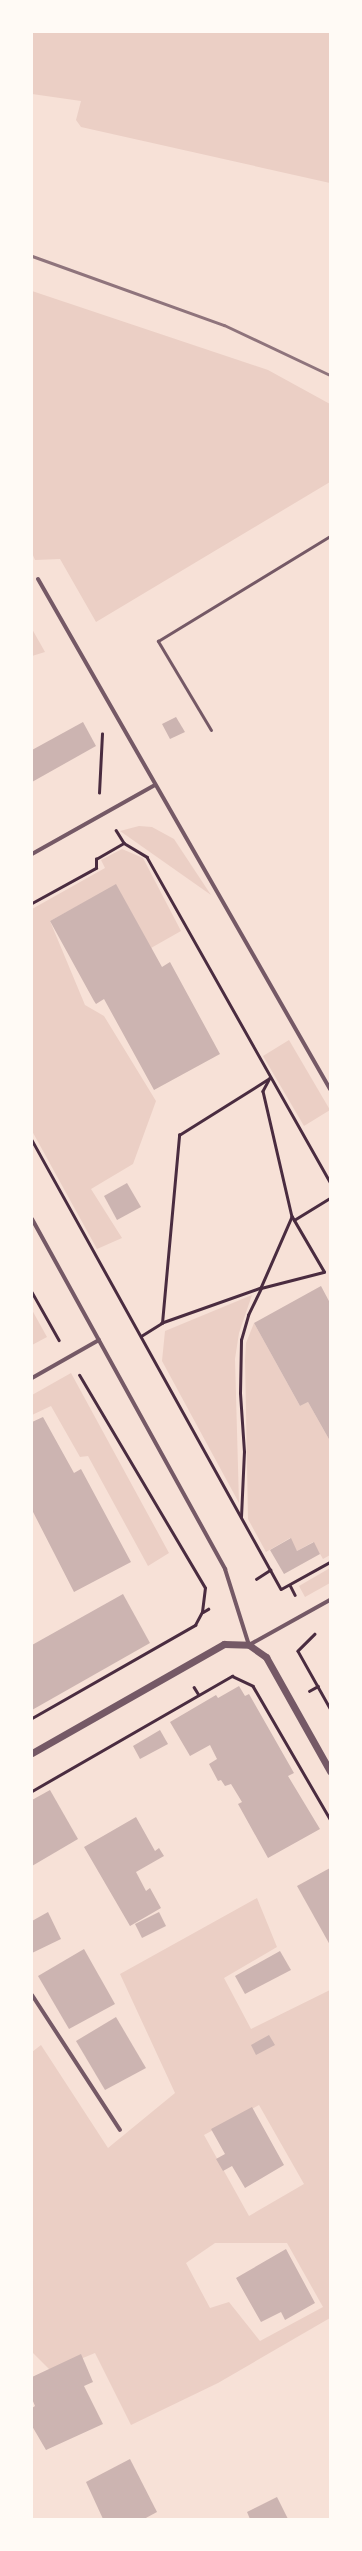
<!DOCTYPE html>
<html>
<head>
<meta charset="utf-8">
<style>
	body { margin:0 }
	#map { position:relative; width:362px; height:2551px; overflow:hidden; background:#f7e1d7; font-family:"Archivo Narrow",sans-serif }
	div>[style] { position:absolute }
	.green>* { inset:0; background:#ebcfc5 }
	.building>* { inset:0; background:#ccb4b1 }
	.path>* { height:2.5px; margin:-1.25px; padding:0 1.25px; transform-origin:1.25px; border-radius:1.25px; background:#4a2c40 }
	.service>* { height:3px; margin:-1.5px; padding:0 1.5px; transform-origin:1.5px; border-radius:1.5px; background:#755966 }
	.minor>* { height:4px; margin:-2px; padding:0 2px; transform-origin:2px; border-radius:2px; background:#755966 }
	.tertiary>* { height:7px; margin:-3.5px; padding:0 3.5px; transform-origin:3.5px; border-radius:3.5px; background:#755966 }
	.rail>* { height:3px; margin:-1.5px; padding:0 1.5px; transform-origin:1.5px; border-radius:1.5px; background:#8f747c }
	span { translate:-50% -50%; white-space:nowrap; text-align:center; line-height:1.15; -webkit-text-stroke:4px #fffaf5; paint-order:stroke }
	.frame { position:absolute; inset:0; border:33px solid #fffaf5; pointer-events:none }
</style>
</head>
<body>
<div id="map">
	<div class="green">
		<div style="clip-path:polygon(32px 32px,330px 32px,330px 183px,81px 127px,76px 120px,81px 101px,32px 94px)"></div>
		<div style="clip-path:polygon(32px 291px,268px 370px,330px 404px,330px 482px,96px 622px,60px 559px,35px 560px,32px 553px)"></div>
		<div style="clip-path:polygon(32px 629px,45px 652px,32px 656px)"></div>
		<div style="clip-path:polygon(139px 826px,152px 827px,174px 839px,211px 895px,120px 831px)"></div>
		<div style="clip-path:polygon(122px 849px,143px 858px,181px 931px,151px 948px,116px 885px,50px 921px,85px 1005px,104px 1016px,156px 1101px,133px 1164px,91px 1189px,122px 1238px,97px 1249px,32px 1131px,32px 909px,105px 868px,101px 860px)"></div>
		<div style="clip-path:polygon(289px 1040px,330px 1110px,304px 1126px,263px 1056px)"></div>
		<div style="clip-path:polygon(252px 1295px,239px 1333px,235px 1359px,239px 1503px,162px 1361px,165px 1331px)"></div>
		<div style="clip-path:polygon(32px 1310px,47px 1337px,32px 1345px)"></div>
		<div style="clip-path:polygon(254px 1323px,300px 1406px,308px 1402px,330px 1441px,330px 1555px,323px 1559px,313px 1542px,297px 1551px,290px 1538px,266px 1552px,248px 1519px,245px 1360px,246px 1343px)"></div>
		<div style="clip-path:polygon(71px 1373px,169px 1553px,148px 1566px,88px 1456px,80px 1457px,51px 1406px,32px 1415px,32px 1395px)"></div>
		<div style="clip-path:polygon(330px 1568px,330px 1583px,305px 1597px,299px 1586px)"></div>
		<div style="clip-path:polygon(evenodd,257px 1898px,277px 1947px,224px 1978px,251px 2029px,330px 1990px,330px 2318px,218px 2383px,131px 2425px,95px 2353px,51px 2371px,32px 2352px,32px 2052px,41px 2045px,108px 2148px,175px 2093px,120px 1974px,257px 1898px,259px 2105px,304px 2184px,249px 2216px,204px 2135px,259px 2105px,257px 1898px,215px 2243px,287px 2243px,323px 2307px,260px 2341px,229px 2302px,210px 2308px,186px 2263px,215px 2243px)"></div>
	</div>
	<div class="building">
		<div style="clip-path:polygon(176px 717px,185px 732px,170px 739px,162px 724px)"></div>
		<div style="clip-path:polygon(83px 722px,96px 746px,32px 782px,32px 750px)"></div>
		<div style="clip-path:polygon(116px 884px,162px 967px,170px 962px,220px 1054px,154px 1090px,104px 999px,96px 1004px,94px 1001px,50px 921px)"></div>
		<div style="clip-path:polygon(127px 1183px,141px 1207px,117px 1220px,104px 1196px)"></div>
		<div style="clip-path:polygon(321px 1286px,330px 1303px,330px 1441px,308px 1402px,300px 1406px,254px 1323px)"></div>
		<div style="clip-path:polygon(43px 1417px,74px 1473px,81px 1469px,131px 1562px,74px 1592px,32px 1510px,32px 1422px)"></div>
		<div style="clip-path:polygon(291px 1538px,297px 1551px,314px 1542px,320px 1554px,284px 1574px,270px 1550px)"></div>
		<div style="clip-path:polygon(123px 1594px,150px 1643px,32px 1710px,32px 1645px)"></div>
		<div style="clip-path:polygon(239px 1686px,245px 1696px,249px 1694px,294px 1773px,288px 1776px,320px 1829px,268px 1858px,238px 1804px,242px 1802px,231px 1784px,225px 1786px,221px 1780px,218px 1781px,209px 1764px,217px 1759px,210px 1745px,190px 1756px,170px 1722px,216px 1695px,218px 1698px)"></div>
		<div style="clip-path:polygon(160px 1730px,168px 1744px,140px 1759px,133px 1746px)"></div>
		<div style="clip-path:polygon(50px 1790px,78px 1839px,32px 1866px,32px 1800px)"></div>
		<div style="clip-path:polygon(136px 1817px,155px 1851px,159px 1848px,164px 1856px,136px 1872px,146px 1891px,150px 1888px,161px 1908px,130px 1926px,84px 1847px)"></div>
		<div style="clip-path:polygon(330px 1868px,330px 1945px,297px 1886px)"></div>
		<div style="clip-path:polygon(48px 1912px,61px 1939px,32px 1953px,32px 1921px)"></div>
		<div style="clip-path:polygon(159px 1912px,166px 1926px,142px 1938px,135px 1924px)"></div>
		<div style="clip-path:polygon(84px 1949px,115px 2004px,69px 2029px,38px 1976px)"></div>
		<div style="clip-path:polygon(280px 1951px,291px 1970px,245px 1994px,235px 1976px)"></div>
		<div style="clip-path:polygon(116px 2017px,146px 2068px,105px 2090px,76px 2041px)"></div>
		<div style="clip-path:polygon(269px 2035px,275px 2045px,256px 2055px,251px 2045px)"></div>
		<div style="clip-path:polygon(252px 2107px,284px 2165px,245px 2188px,232px 2166px,223px 2171px,216px 2159px,225px 2154px,211px 2129px)"></div>
		<div style="clip-path:polygon(286px 2249px,315px 2303px,285px 2320px,281px 2312px,261px 2322px,236px 2278px)"></div>
		<div style="clip-path:polygon(81px 2354px,93px 2382px,84px 2386px,103px 2424px,46px 2450px,32px 2426px,32px 2408px,35px 2406px,32px 2399px,32px 2377px)"></div>
		<div style="clip-path:polygon(130px 2459px,157px 2512px,144px 2519px,103px 2519px,86px 2482px)"></div>
		<div style="clip-path:polygon(277px 2497px,288px 2519px,250px 2519px,247px 2512px)"></div>
	</div>
	<div class="path">
		<div style="left:99px;top:793px;width:59px;rotate:-87.1deg"></div>
		<div style="left:116px;top:830px;width:15px;rotate:58deg"></div>
		<div style="left:32px;top:903px;width:73px;rotate:-28.7deg"></div>
		<div style="left:96px;top:868px;width:9px;rotate:-90deg"></div>
		<div style="left:96px;top:859px;width:32px;rotate:-30deg"></div>
		<div style="left:124px;top:843px;width:27px;rotate:31deg"></div>
		<div style="left:147px;top:857px;width:373px;rotate:60.6deg"></div>
		<div style="left:32px;top:1140px;width:513px;rotate:60.99deg"></div>
		<div style="left:281px;top:1589px;width:56px;rotate:-28.9deg"></div>
		<div style="left:294px;top:1220px;width:42px;rotate:-31.4deg"></div>
		<div style="left:32px;top:1292px;width:55px;rotate:60.6deg"></div>
		<div style="left:141px;top:1336px;width:25px;rotate:-32deg"></div>
		<div style="left:162px;top:1323px;width:189px;rotate:-84.8deg"></div>
		<div style="left:179px;top:1135px;width:107px;rotate:-32.1deg"></div>
		<div style="left:270px;top:1078px;width:15px;rotate:118deg"></div>
		<div style="left:263px;top:1091px;width:129px;rotate:77deg"></div>
		<div style="left:292px;top:1217px;width:77px;rotate:113.6deg"></div>
		<div style="left:261px;top:1288px;width:105px;rotate:160.5deg"></div>
		<div style="left:241px;top:1517px;width:65px;rotate:-87.4deg"></div>
		<div style="left:244px;top:1452px;width:59px;rotate:-93.9deg"></div>
		<div style="left:240px;top:1393px;width:53px;rotate:-88.9deg"></div>
		<div style="left:241px;top:1340px;width:26px;rotate:-74deg"></div>
		<div style="left:248px;top:1315px;width:30px;rotate:-64deg"></div>
		<div style="left:261px;top:1288px;width:65px;rotate:-14.3deg"></div>
		<div style="left:324px;top:1272px;width:64px;rotate:-120.2deg"></div>
		<div style="left:256px;top:1579px;width:17px;rotate:-33deg"></div>
		<div style="left:290px;top:1585px;width:11px;rotate:63deg"></div>
		<div style="left:203px;top:1612px;width:6px;rotate:-31deg"></div>
		<div style="left:315px;top:1634px;width:24px;rotate:135deg"></div>
		<div style="left:298px;top:1651px;width:65px;rotate:60.7deg"></div>
		<div style="left:194px;top:1687px;width:9px;rotate:58deg"></div>
		<div style="left:309px;top:1691px;width:10px;rotate:-29deg"></div>
		<div style="left:32px;top:1718px;width:188px;rotate:-29.7deg"></div>
		<div style="left:195px;top:1625px;width:15px;rotate:-62deg"></div>
		<div style="left:202px;top:1612px;width:24px;rotate:-83deg"></div>
		<div style="left:205px;top:1588px;width:247px;rotate:-120.6deg"></div>
		<div style="left:32px;top:1791px;width:231px;rotate:-29.9deg"></div>
		<div style="left:232px;top:1676px;width:23px;rotate:25deg"></div>
		<div style="left:253px;top:1686px;width:154px;rotate:59.9deg"></div>
	</div>
	<div class="service">
		<div style="left:211px;top:730px;width:104px;rotate:-120.8deg"></div>
		<div style="left:158px;top:641px;width:202px;rotate:-31.4deg"></div>
	</div>
	<div class="minor">
		<div style="left:38px;top:579px;width:588px;rotate:60.21deg"></div>
		<div style="left:32px;top:854px;width:141px;rotate:-29.3deg"></div>
		<div style="left:32px;top:1219px;width:400px;rotate:61.1deg"></div>
		<div style="left:225px;top:1569px;width:80px;rotate:72.5deg"></div>
		<div style="left:249px;top:1645px;width:93px;rotate:-29.1deg"></div>
		<div style="left:32px;top:1378px;width:77px;rotate:-29.6deg"></div>
		<div style="left:32px;top:1995px;width:161px;rotate:56.9deg"></div>
	</div>
	<div class="tertiary">
		<div style="left:32px;top:1753px;width:221px;rotate:-29.6deg"></div>
		<div style="left:224px;top:1644px;width:25px;rotate:2deg"></div>
		<div style="left:249px;top:1645px;width:21px;rotate:35deg"></div>
		<div style="left:266px;top:1657px;width:131px;rotate:60.7deg"></div>
	</div>
	<div class="rail">
		<div style="left:32px;top:256px;width:204px;rotate:19.8deg"></div>
		<div style="left:224px;top:325px;width:117px;rotate:25.3deg"></div>
	</div>
	<div class="frame"></div>
</div>
</body>
</html>
